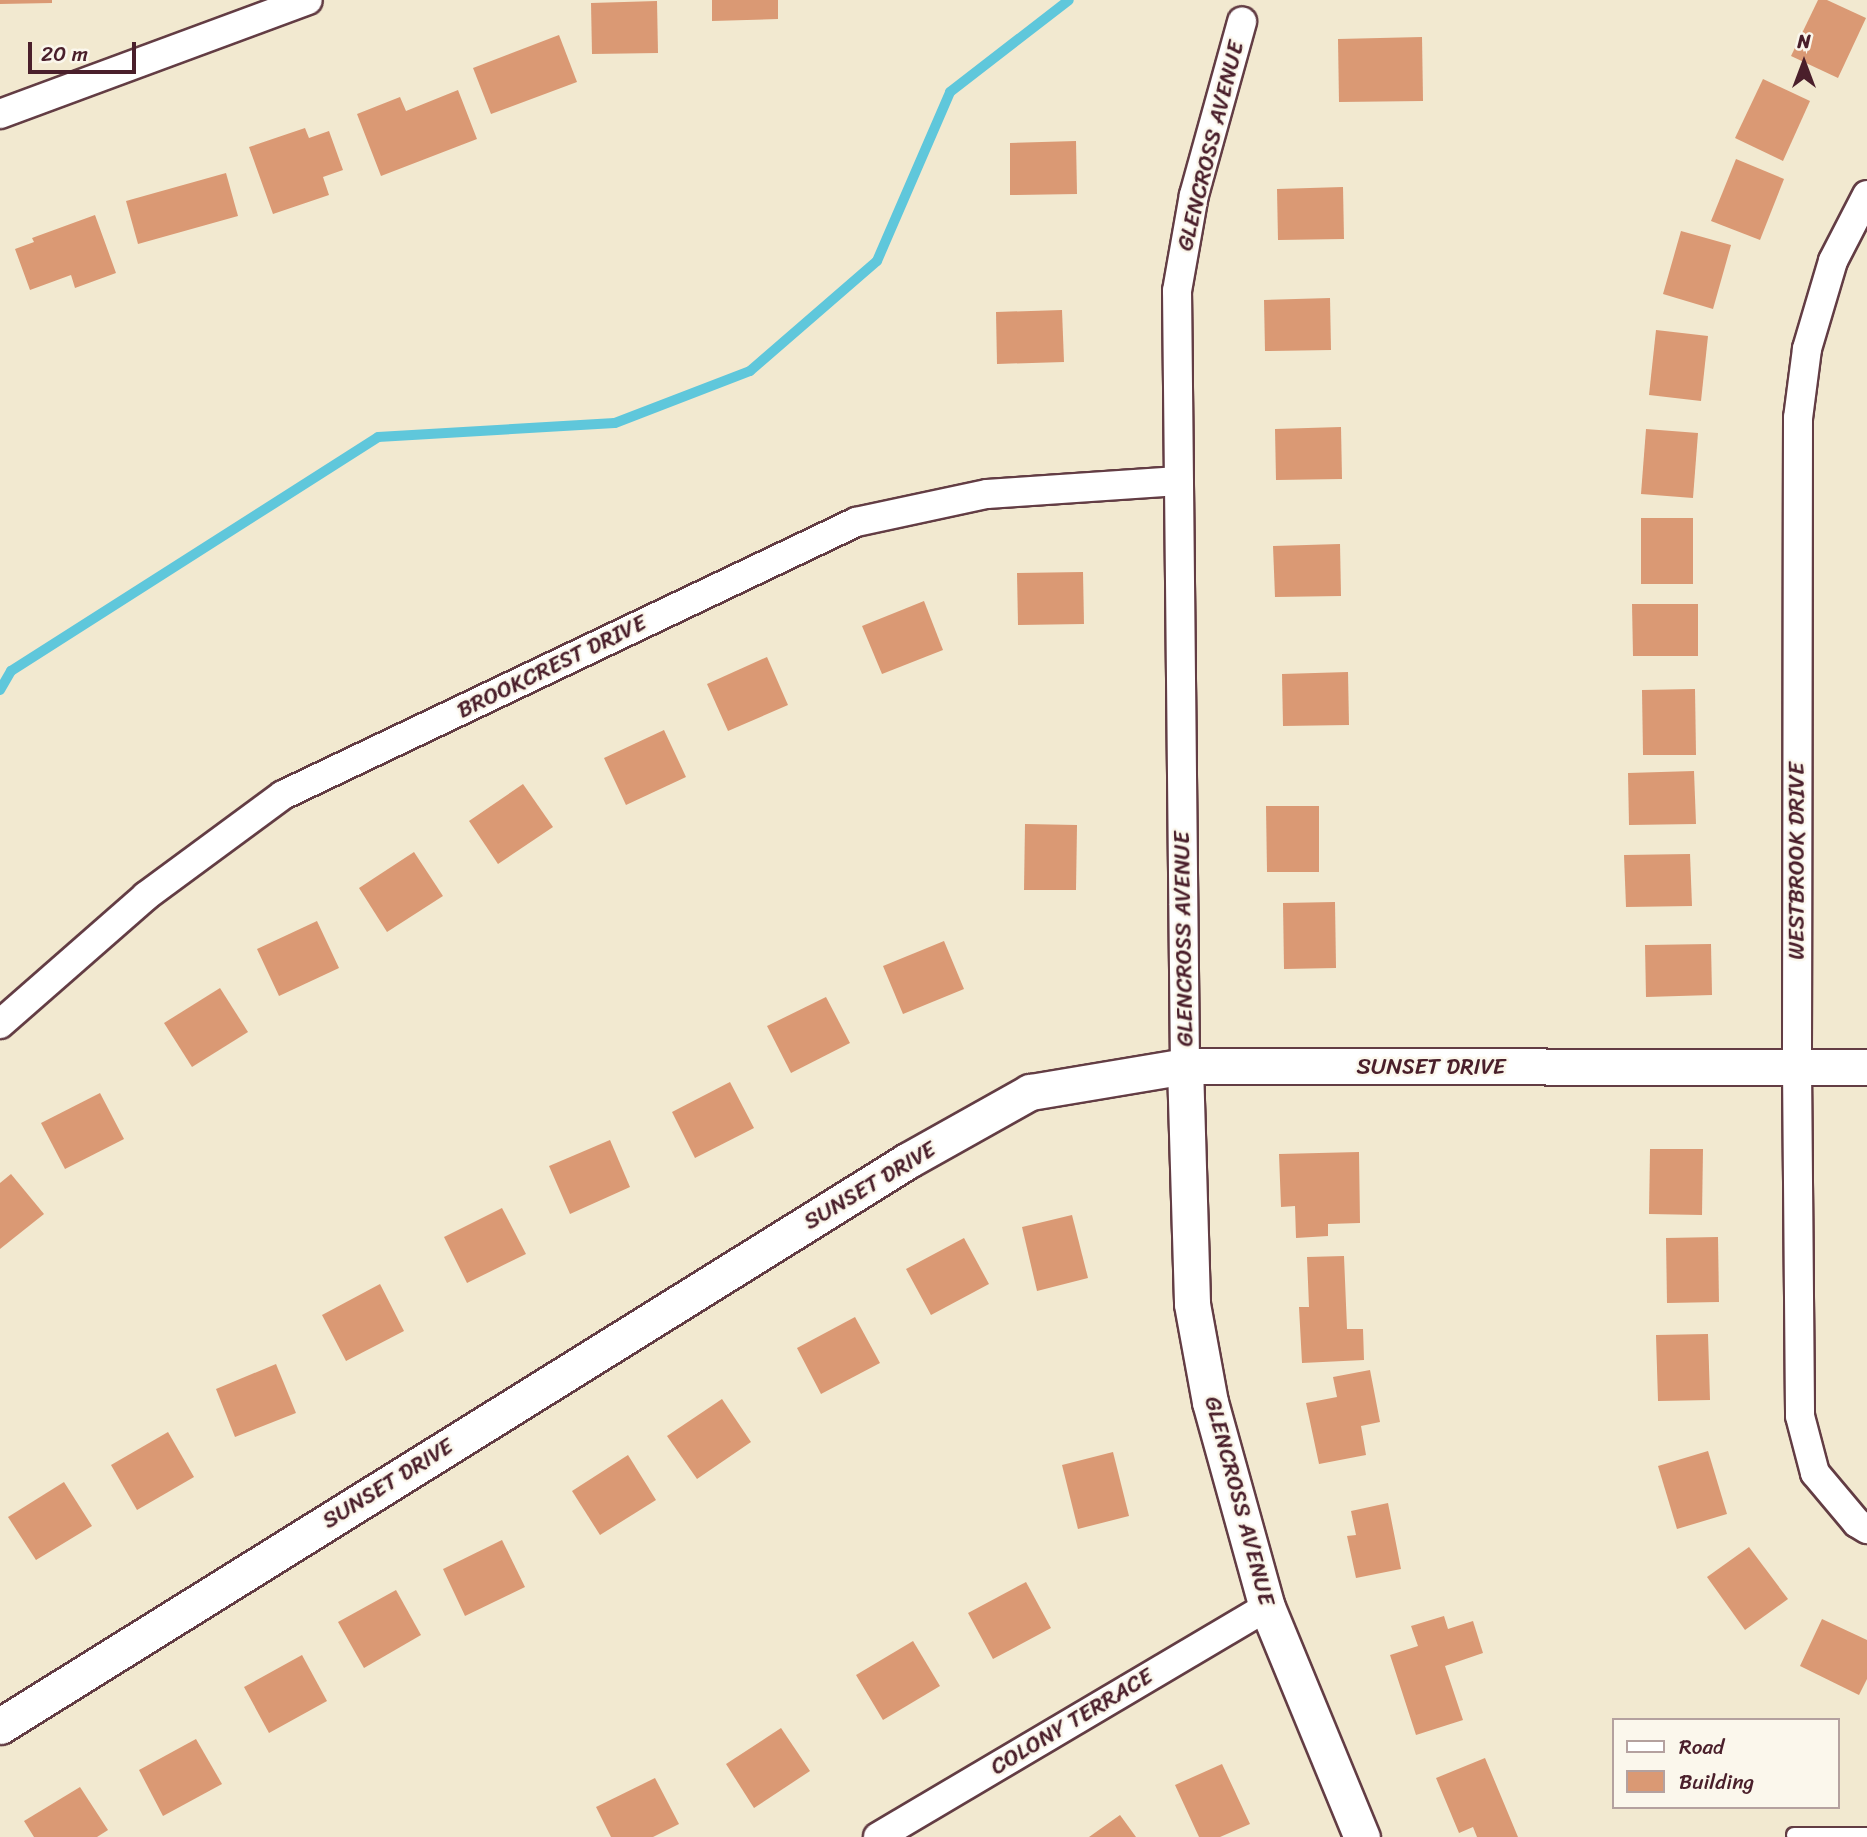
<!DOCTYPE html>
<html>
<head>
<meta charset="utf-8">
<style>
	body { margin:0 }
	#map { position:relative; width:1867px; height:1837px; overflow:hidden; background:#f2e9d0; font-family:Sriracha,sans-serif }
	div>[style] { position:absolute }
	.stream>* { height:10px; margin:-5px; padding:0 5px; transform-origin:5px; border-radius:5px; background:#5fc7db }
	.building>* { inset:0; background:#da9974 }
	.roads { filter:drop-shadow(2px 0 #633d44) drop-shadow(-2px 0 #633d44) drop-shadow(0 2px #633d44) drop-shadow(0 -2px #633d44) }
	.service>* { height:14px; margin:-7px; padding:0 7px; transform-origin:7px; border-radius:7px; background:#fff }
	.minor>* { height:28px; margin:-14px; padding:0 14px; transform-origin:14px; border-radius:14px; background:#fff }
	.tertiary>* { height:35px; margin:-17.5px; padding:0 17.5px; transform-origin:17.5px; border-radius:17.5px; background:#fff }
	span { translate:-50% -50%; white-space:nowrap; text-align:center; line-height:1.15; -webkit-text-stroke:5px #fbf7ec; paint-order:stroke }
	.street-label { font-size:23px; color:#4a1f2b }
	.legend { position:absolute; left:1612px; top:1718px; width:228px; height:91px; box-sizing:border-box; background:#fbf7ec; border:2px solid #b4a19f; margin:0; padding:9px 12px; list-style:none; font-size:21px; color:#4a1f2b }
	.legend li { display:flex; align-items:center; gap:14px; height:35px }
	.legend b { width:35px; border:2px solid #b4a19f }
	.north { position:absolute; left:1769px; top:28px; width:70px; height:70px; -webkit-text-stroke:5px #fbf7ec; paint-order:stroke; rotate:0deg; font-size:19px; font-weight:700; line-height:28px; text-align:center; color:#4a1f2b }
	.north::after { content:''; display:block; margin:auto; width:24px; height:32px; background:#4a1f2b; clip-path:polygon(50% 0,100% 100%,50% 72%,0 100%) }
	.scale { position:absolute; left:28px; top:42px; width:108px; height:32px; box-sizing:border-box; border:4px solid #4a1f2b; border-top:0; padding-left:9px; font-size:21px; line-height:24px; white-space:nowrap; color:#4a1f2b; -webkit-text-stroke:5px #fbf7ec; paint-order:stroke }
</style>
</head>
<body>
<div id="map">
	<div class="stream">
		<div style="left:0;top:690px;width:22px;rotate:-60deg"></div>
		<div style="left:11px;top:671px;width:435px;rotate:-32.5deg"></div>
		<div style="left:378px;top:437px;width:237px;rotate:-3.4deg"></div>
		<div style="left:615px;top:423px;width:145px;rotate:-21.1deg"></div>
		<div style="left:750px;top:371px;width:168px;rotate:-40.9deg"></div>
		<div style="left:877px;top:261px;width:184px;rotate:-66.6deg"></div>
		<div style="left:950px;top:92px;width:150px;rotate:-37.7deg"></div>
	</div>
	<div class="building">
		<div style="clip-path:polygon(0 0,52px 0,52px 3px,0 4px)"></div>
		<div style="clip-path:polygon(712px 0,778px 0,778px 19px,712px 21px)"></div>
		<div style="clip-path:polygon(1818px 0,1827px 0,1866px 18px,1838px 78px,1791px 56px)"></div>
		<div style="clip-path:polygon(657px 1px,658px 53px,592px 54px,591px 3px)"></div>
		<div style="clip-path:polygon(559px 35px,577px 82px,491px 114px,473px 68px)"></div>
		<div style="clip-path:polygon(1422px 37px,1423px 101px,1339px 102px,1338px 39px)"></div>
		<div style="clip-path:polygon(1763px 79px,1810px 101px,1783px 161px,1735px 138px)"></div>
		<div style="clip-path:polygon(458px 90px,477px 139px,381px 176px,357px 114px,400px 97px,406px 111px)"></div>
		<div style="clip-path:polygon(305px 128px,309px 138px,329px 131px,343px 170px,323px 177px,329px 195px,273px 214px,249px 147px)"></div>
		<div style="clip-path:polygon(1076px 141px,1077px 194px,1010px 195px,1010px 143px)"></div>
		<div style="clip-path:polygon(1736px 159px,1784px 179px,1760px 240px,1711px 221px)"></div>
		<div style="clip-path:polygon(226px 173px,238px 216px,138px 244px,126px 201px)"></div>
		<div style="clip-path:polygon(1343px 187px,1344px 239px,1278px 240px,1277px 189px)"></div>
		<div style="clip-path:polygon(95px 215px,116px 273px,75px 288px,71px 275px,30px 290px,15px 249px,34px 242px,32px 238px)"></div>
		<div style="clip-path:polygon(1681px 231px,1731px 245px,1713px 309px,1663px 294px)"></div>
		<div style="clip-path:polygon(1330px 298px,1331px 350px,1265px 351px,1264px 300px)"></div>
		<div style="clip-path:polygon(1062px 310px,1064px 362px,997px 364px,996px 312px)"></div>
		<div style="clip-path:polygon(1656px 330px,1708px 336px,1701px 401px,1649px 395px)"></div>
		<div style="clip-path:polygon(1341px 427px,1342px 479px,1276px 480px,1275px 429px)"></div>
		<div style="clip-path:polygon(1646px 429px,1698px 433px,1693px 498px,1641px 494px)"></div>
		<div style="clip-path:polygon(1641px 518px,1693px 518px,1693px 584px,1641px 584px)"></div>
		<div style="clip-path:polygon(1340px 544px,1341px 596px,1275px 597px,1273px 546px)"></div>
		<div style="clip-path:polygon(1083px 572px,1084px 624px,1018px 625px,1017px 573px)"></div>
		<div style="clip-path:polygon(924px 601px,943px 650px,882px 674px,862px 626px)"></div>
		<div style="clip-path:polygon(1632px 604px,1698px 604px,1698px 656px,1633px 656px)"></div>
		<div style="clip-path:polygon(767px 657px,788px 705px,728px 731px,707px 684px)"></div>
		<div style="clip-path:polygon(1348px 672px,1349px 725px,1283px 726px,1282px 674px)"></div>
		<div style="clip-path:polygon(1695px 689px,1696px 755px,1643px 755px,1642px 690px)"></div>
		<div style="clip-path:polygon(664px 730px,686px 777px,626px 805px,604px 758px)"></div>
		<div style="clip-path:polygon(1694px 771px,1696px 824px,1629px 825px,1628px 773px)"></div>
		<div style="clip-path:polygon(523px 784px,553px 827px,498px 864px,469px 821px)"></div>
		<div style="clip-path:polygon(1266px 806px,1319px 806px,1319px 872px,1267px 872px)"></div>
		<div style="clip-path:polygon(1025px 824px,1077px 825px,1076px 890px,1024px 890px)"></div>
		<div style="clip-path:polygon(414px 852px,443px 896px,387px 932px,359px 888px)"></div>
		<div style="clip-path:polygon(1690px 854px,1692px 906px,1626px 907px,1624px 855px)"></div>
		<div style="clip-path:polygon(1335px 902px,1336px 968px,1284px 969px,1283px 903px)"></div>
		<div style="clip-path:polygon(317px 921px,339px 968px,279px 996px,257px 949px)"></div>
		<div style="clip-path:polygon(944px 941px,964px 989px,903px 1014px,883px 966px)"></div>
		<div style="clip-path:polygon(1711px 944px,1712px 995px,1646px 997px,1645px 945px)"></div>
		<div style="clip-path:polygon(220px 988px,248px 1032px,192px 1067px,164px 1023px)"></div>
		<div style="clip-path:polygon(826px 997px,850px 1043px,791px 1073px,767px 1026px)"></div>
		<div style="clip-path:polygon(730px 1082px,754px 1128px,695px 1158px,672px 1112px)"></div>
		<div style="clip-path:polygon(100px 1093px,124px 1139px,65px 1169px,41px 1123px)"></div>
		<div style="clip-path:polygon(610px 1140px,630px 1187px,570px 1214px,549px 1166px)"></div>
		<div style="clip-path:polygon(1650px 1149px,1703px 1149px,1702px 1215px,1649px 1214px)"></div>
		<div style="clip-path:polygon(1359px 1152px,1360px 1223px,1328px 1224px,1328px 1236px,1296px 1238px,1295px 1206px,1281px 1207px,1279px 1154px)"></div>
		<div style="clip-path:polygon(11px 1174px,44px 1214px,0 1249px,0 1183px)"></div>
		<div style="clip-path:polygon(502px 1208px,526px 1254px,467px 1283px,444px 1237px)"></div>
		<div style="clip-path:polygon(1072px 1215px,1088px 1278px,1037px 1291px,1022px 1227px)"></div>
		<div style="clip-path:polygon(1718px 1237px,1719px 1302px,1667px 1303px,1666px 1238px)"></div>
		<div style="clip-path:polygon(964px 1238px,989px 1284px,931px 1315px,906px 1269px)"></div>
		<div style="clip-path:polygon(1344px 1256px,1347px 1329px,1363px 1329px,1364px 1360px,1302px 1363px,1299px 1307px,1309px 1307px,1307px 1257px)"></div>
		<div style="clip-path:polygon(380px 1284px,404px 1331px,346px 1361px,322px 1315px)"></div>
		<div style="clip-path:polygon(855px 1317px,880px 1363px,821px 1394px,797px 1348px)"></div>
		<div style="clip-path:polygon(1708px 1334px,1710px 1400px,1658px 1401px,1656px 1335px)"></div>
		<div style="clip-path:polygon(276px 1364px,296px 1413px,235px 1437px,216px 1389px)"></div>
		<div style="clip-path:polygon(1370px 1370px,1380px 1422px,1361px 1426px,1366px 1455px,1319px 1464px,1306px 1403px,1337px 1397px,1333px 1377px)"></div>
		<div style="clip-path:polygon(722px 1399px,751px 1442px,697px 1479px,667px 1436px)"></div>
		<div style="clip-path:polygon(168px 1432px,194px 1477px,137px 1510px,111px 1465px)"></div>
		<div style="clip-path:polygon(1708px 1451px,1727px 1514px,1677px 1529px,1658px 1466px)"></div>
		<div style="clip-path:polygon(1113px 1452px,1129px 1516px,1078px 1529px,1062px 1465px)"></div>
		<div style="clip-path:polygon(628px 1455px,656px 1500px,600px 1535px,572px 1491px)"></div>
		<div style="clip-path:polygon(64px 1482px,92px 1526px,36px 1560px,8px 1517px)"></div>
		<div style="clip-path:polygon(1388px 1503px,1401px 1569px,1356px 1578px,1347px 1536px,1356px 1535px,1351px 1511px)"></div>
		<div style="clip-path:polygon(502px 1540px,525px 1587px,465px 1616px,443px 1569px)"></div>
		<div style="clip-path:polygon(1749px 1547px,1788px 1599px,1745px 1630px,1707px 1577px)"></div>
		<div style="clip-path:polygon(1026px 1582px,1051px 1628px,993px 1659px,968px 1613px)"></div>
		<div style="clip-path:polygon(396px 1590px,421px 1635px,364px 1668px,338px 1622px)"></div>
		<div style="clip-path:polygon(1444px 1616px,1448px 1629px,1473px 1621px,1483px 1653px,1445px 1666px,1463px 1720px,1416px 1735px,1390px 1655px,1418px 1646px,1411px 1626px)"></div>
		<div style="clip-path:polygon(1822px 1619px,1867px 1640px,1867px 1679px,1859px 1695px,1800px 1666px)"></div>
		<div style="clip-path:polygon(913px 1641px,940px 1686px,883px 1720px,856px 1675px)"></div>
		<div style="clip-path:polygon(302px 1655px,327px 1701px,269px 1733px,244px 1687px)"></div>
		<div style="clip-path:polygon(781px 1728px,810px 1771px,754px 1808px,726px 1764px)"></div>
		<div style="clip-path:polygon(196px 1739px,222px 1784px,163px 1816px,139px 1770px)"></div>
		<div style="clip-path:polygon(1485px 1758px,1518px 1837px,1477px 1837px,1473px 1827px,1459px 1833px,1436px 1778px)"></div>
		<div style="clip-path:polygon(1222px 1764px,1250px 1824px,1220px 1837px,1199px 1837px,1175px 1785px)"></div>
		<div style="clip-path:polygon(655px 1778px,679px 1824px,653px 1837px,611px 1837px,596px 1807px)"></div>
		<div style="clip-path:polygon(80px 1787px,108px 1830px,97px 1837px,34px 1837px,24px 1821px)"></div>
		<div style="clip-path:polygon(1120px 1815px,1136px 1837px,1089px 1837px)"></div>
	</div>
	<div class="roads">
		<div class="service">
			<div style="left:1794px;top:1835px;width:73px"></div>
		</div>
		<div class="minor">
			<div style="left:0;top:114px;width:328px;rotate:-20.3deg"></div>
			<div style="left:1867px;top:195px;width:74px;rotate:117.3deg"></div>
			<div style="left:1833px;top:261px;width:92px;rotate:106.5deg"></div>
			<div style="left:1807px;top:349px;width:70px;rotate:97.4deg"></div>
			<div style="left:1798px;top:418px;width:649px;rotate:90.09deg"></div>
			<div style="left:1797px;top:1067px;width:349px;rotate:89.5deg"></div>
			<div style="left:1800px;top:1416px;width:59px;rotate:75.3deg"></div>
			<div style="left:1815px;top:1473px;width:65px;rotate:50deg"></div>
			<div style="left:1857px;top:1523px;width:12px;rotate:31deg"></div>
			<div style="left:0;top:1024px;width:194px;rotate:-41.2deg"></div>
			<div style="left:146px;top:896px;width:170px;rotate:-36.4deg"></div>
			<div style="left:283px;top:795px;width:635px;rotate:-25.47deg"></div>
			<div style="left:856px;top:522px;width:134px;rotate:-12.1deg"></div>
			<div style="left:987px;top:494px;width:192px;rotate:-3.9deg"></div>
			<div style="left:1185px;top:1066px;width:775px;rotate:-90.59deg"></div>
			<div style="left:1177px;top:291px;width:97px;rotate:-80deg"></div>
			<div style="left:1194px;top:195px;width:180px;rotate:-74.5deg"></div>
			<div style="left:878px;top:1837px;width:452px;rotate:-30.6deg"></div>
		</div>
		<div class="tertiary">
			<div style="left:1185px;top:1066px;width:238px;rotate:88.3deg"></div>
			<div style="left:1192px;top:1304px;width:100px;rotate:79.6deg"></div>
			<div style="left:1210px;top:1402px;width:213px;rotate:74.5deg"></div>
			<div style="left:1267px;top:1607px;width:249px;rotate:67.6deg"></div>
			<div style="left:0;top:1726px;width:1069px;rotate:-31.92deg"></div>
			<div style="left:907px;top:1161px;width:141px;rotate:-29.3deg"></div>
			<div style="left:1030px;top:1092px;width:157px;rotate:-9.5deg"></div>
			<div style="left:1185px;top:1066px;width:682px;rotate:0.08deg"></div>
		</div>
	</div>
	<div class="street-label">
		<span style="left:1211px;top:146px;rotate:-76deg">GLENCROSS AVENUE</span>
		<span style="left:552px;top:667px;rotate:-26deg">BROOKCREST DRIVE</span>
		<span style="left:1797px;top:861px;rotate:-90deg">WESTBROOK DRIVE</span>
		<span style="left:1184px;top:939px;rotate:-91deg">GLENCROSS AVENUE</span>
		<span style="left:1431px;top:1067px">SUNSET DRIVE</span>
		<span style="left:870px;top:1186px;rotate:-31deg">SUNSET DRIVE</span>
		<span style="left:388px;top:1484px;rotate:-32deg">SUNSET DRIVE</span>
		<span style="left:1239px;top:1501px;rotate:75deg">GLENCROSS AVENUE</span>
		<span style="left:1072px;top:1722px;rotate:-31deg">COLONY TERRACE</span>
	</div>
	<ul class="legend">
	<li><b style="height:9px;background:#fff"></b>Road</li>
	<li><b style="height:19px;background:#da9974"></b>Building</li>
	</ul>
	<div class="north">N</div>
	<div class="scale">20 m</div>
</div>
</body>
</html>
